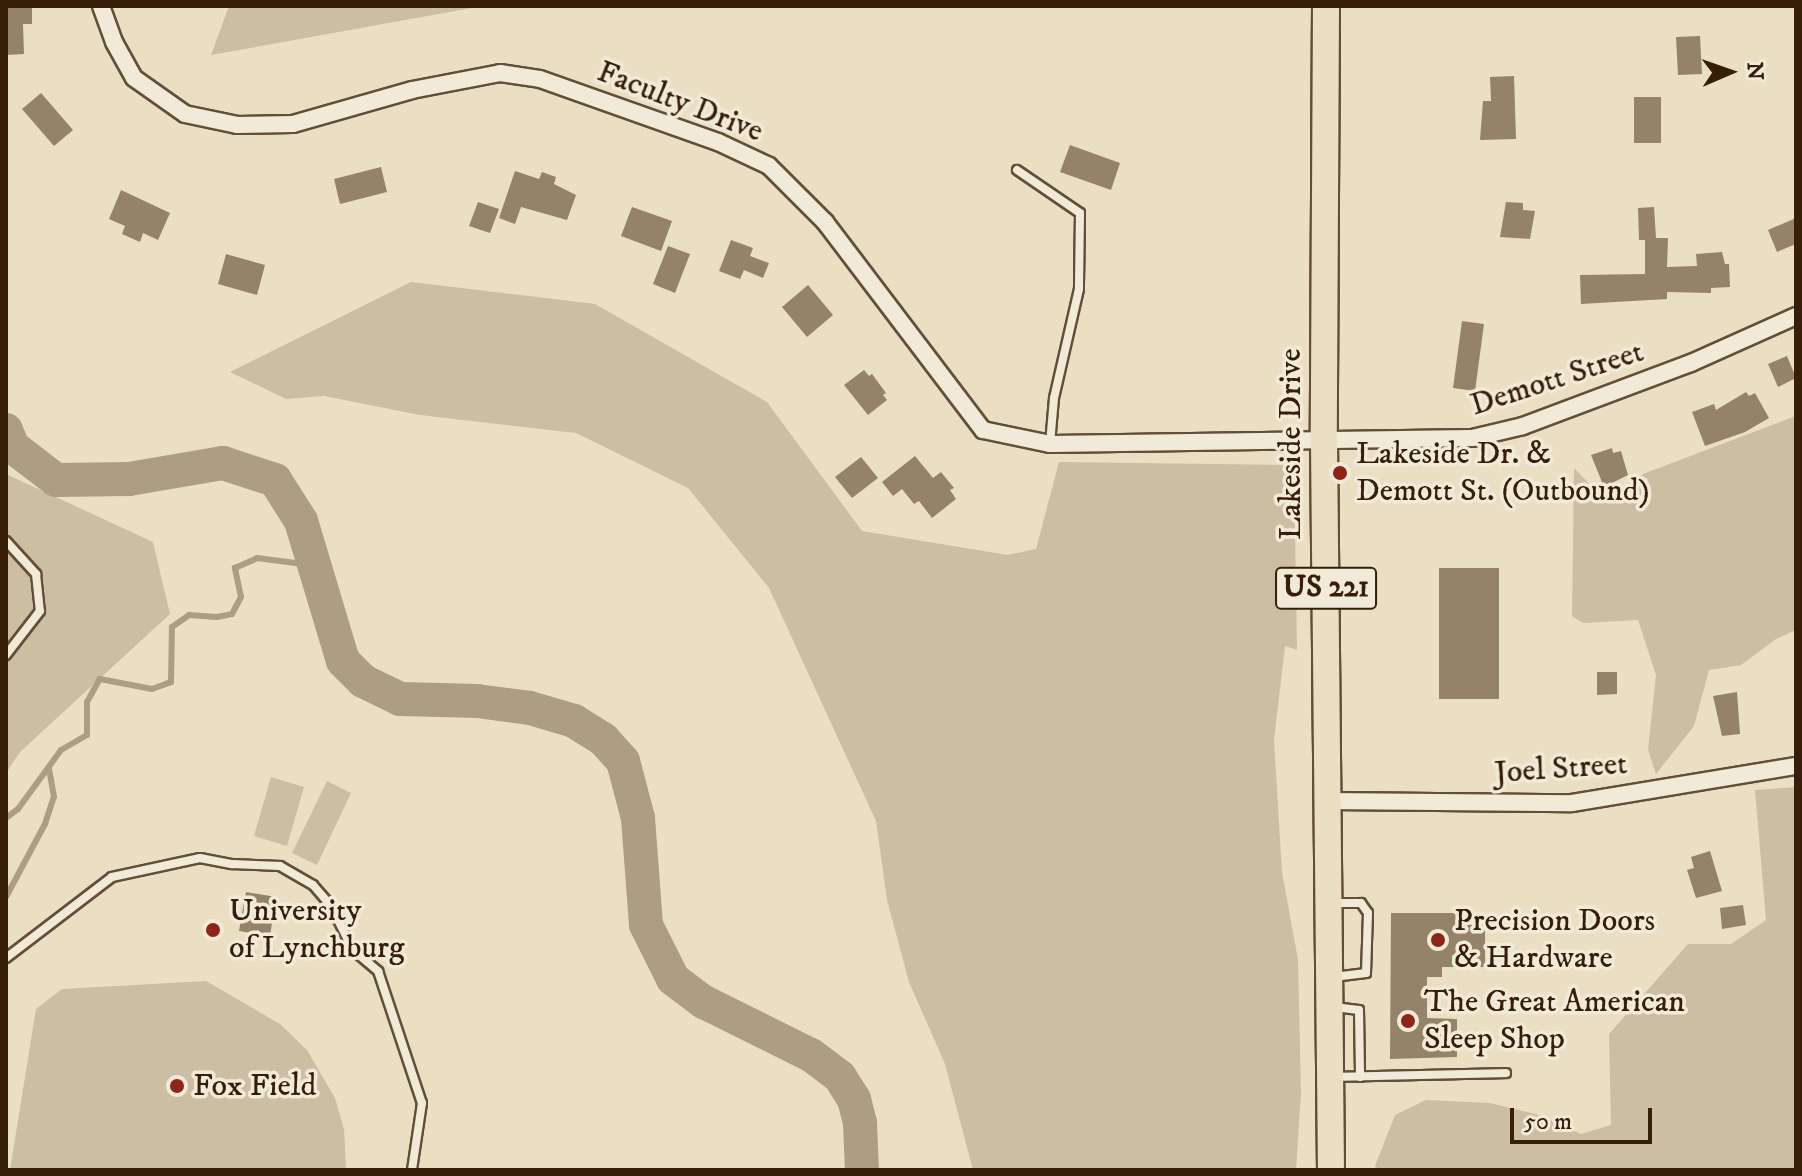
<!DOCTYPE html>
<html>
<head>
<meta charset="utf-8">
<style>
	body { margin:0 }
	#map { position:relative; width:1802px; height:1176px; overflow:hidden; background:#eadfc3; font-family:"IM FELL DW Pica",serif }
	div>[style] { position:absolute }
	.green>* { inset:0; background:#cbbea3 }
	.stream>* { height:6px; margin:-3px; padding:0 3px; transform-origin:3px; border-radius:3px; background:#ad9d83 }
	.river>* { height:34px; margin:-17px; padding:0 17px; transform-origin:17px; border-radius:17px; background:#ad9d83 }
	.building>* { inset:0; background:#948269 }
	.roads { filter:drop-shadow(2px 0 #634e37) drop-shadow(-2px 0 #634e37) drop-shadow(0 2px #634e37) drop-shadow(0 -2px #634e37) }
	.lane>* { height:8px; margin:-4px; padding:0 4px; transform-origin:4px; border-radius:4px; background:#f1ead8 }
	.street>* { height:16px; margin:-8px; padding:0 8px; transform-origin:8px; border-radius:8px; background:#f1ead8 }
	.primary>* { height:26px; margin:-13px; padding:0 13px; transform-origin:13px; border-radius:13px; background:#eadfc3 }
	.dots>* { width:22px; height:22px; translate:-50% -50%; box-sizing:border-box; border:4px solid #f1ead8; border-radius:50% }
	span { translate:-50% -50%; white-space:nowrap; text-align:center; line-height:1.15; -webkit-text-stroke:7px #f1ead8; paint-order:stroke }
	.shield-label span { padding:2px 6px; background:#f1ead8; border:2px solid; border-radius:6px; -webkit-text-stroke-width:0 }
	.shield-label { font-size:30px; color:#361e08; font-weight:700 }
	.street-label { font-size:32px; color:#361e08 }
	.poi-label { font-size:32px; color:#361e08 }
	.left { translate:0 -50%; text-align:left }
	.frame { position:absolute; inset:0; border:8px solid #361e08; pointer-events:none }
	.north { position:absolute; left:1690px; top:32px; width:80px; height:80px; -webkit-text-stroke:6px #f1ead8; paint-order:stroke; rotate:88deg; font-size:22px; font-weight:700; line-height:32px; text-align:center; color:#361e08 }
	.north::after { content:''; display:block; margin:auto; width:28px; height:36px; background:#361e08; clip-path:polygon(50% 0,100% 100%,50% 72%,0 100%) }
	.scale { position:absolute; left:1510px; top:1108px; width:142px; height:36px; box-sizing:border-box; border:4px solid #361e08; border-top:0; padding-left:10px; font-size:24px; line-height:28px; white-space:nowrap; color:#361e08; -webkit-text-stroke:6px #f1ead8; paint-order:stroke }
</style>
</head>
<body>
<div id="map">
	<div class="green">
		<div style="clip-path:polygon(229px 6px,483px 6px,211px 55px)"></div>
		<div style="clip-path:polygon(411px 282px,595px 304px,767px 402px,862px 531px,1008px 555px,1036px 549px,1059px 462px,1294px 465px,1297px 650px,1285px 646px,1274px 740px,1282px 872px,1298px 960px,1301px 1092px,1296px 1170px,973px 1170px,945px 1064px,909px 982px,887px 900px,876px 821px,769px 588px,688px 488px,576px 433px,420px 415px,324px 396px,286px 399px,230px 372px)"></div>
		<div style="clip-path:polygon(1796px 416px,1796px 630px,1776px 639px,1741px 665px,1709px 670px,1694px 726px,1656px 774px,1648px 750px,1656px 675px,1638px 620px,1583px 623px,1572px 616px,1574px 468px,1604px 499px,1643px 474px)"></div>
		<div style="clip-path:polygon(6px 474px,153px 542px,170px 614px,20px 752px,6px 773px)"></div>
		<div style="clip-path:polygon(271px 777px,304px 787px,287px 846px,254px 836px)"></div>
		<div style="clip-path:polygon(327px 781px,351px 793px,317px 865px,292px 853px)"></div>
		<div style="clip-path:polygon(1796px 787px,1796px 1170px,1377px 1170px,1375px 1166px,1395px 1115px,1426px 1100px,1490px 1103px,1539px 1115px,1581px 1134px,1611px 1125px,1609px 1034px,1688px 944px,1731px 944px,1766px 920px,1755px 790px)"></div>
		<div style="clip-path:polygon(206px 981px,280px 1024px,307px 1050px,335px 1098px,344px 1129px,346px 1170px,10px 1170px,36px 1009px,62px 989px)"></div>
	</div>
	<div class="stream">
		<div style="left:6px;top:818px;width:15px;rotate:-37deg"></div>
		<div style="left:18px;top:809px;width:73px;rotate:-53.9deg"></div>
		<div style="left:61px;top:750px;width:30px;rotate:-30deg"></div>
		<div style="left:87px;top:735px;width:33px;rotate:-90deg"></div>
		<div style="left:87px;top:702px;width:26px;rotate:-61deg"></div>
		<div style="left:100px;top:679px;width:53px;rotate:10.9deg"></div>
		<div style="left:152px;top:689px;width:20px;rotate:-20deg"></div>
		<div style="left:171px;top:682px;width:55px;rotate:-89deg"></div>
		<div style="left:172px;top:627px;width:21px;rotate:-35deg"></div>
		<div style="left:189px;top:615px;width:28px;rotate:4deg"></div>
		<div style="left:217px;top:617px;width:15px;rotate:-11deg"></div>
		<div style="left:232px;top:614px;width:19px;rotate:-62deg"></div>
		<div style="left:241px;top:597px;width:30px;rotate:-102deg"></div>
		<div style="left:235px;top:568px;width:24px;rotate:-24deg"></div>
		<div style="left:257px;top:558px;width:54px;rotate:7.4deg"></div>
		<div style="left:6px;top:897px;width:83px;rotate:-61.9deg"></div>
		<div style="left:45px;top:824px;width:28px;rotate:-72deg"></div>
		<div style="left:54px;top:797px;width:28px;rotate:-100deg"></div>
	</div>
	<div class="river">
		<div style="left:6px;top:430px;width:18px;rotate:68deg"></div>
		<div style="left:13px;top:447px;width:54px;rotate:37.5deg"></div>
		<div style="left:56px;top:480px;width:73px;rotate:-0.8deg"></div>
		<div style="left:129px;top:479px;width:95px;rotate:-9.7deg"></div>
		<div style="left:223px;top:463px;width:55px;rotate:18.1deg"></div>
		<div style="left:275px;top:480px;width:49px;rotate:57.6deg"></div>
		<div style="left:301px;top:521px;width:146px;rotate:73.3deg"></div>
		<div style="left:343px;top:661px;width:28px;rotate:45deg"></div>
		<div style="left:363px;top:681px;width:41px;rotate:25.9deg"></div>
		<div style="left:400px;top:699px;width:77px;rotate:1.5deg"></div>
		<div style="left:477px;top:701px;width:53px;rotate:7.5deg"></div>
		<div style="left:530px;top:708px;width:46px;rotate:16.5deg"></div>
		<div style="left:574px;top:721px;width:34px;rotate:32deg"></div>
		<div style="left:603px;top:739px;width:30px;rotate:48deg"></div>
		<div style="left:623px;top:761px;width:59px;rotate:75.3deg"></div>
		<div style="left:638px;top:818px;width:107px;rotate:85.7deg"></div>
		<div style="left:646px;top:925px;width:60px;rotate:63.4deg"></div>
		<div style="left:673px;top:979px;width:39px;rotate:37deg"></div>
		<div style="left:704px;top:1002px;width:119px;rotate:26.4deg"></div>
		<div style="left:811px;top:1055px;width:36px;rotate:37deg"></div>
		<div style="left:840px;top:1077px;width:26px;rotate:58deg"></div>
		<div style="left:854px;top:1099px;width:25px;rotate:76deg"></div>
		<div style="left:860px;top:1123px;width:47px;rotate:87.6deg"></div>
	</div>
	<div class="building">
		<div style="clip-path:polygon(6px 6px,32px 6px,32px 24px,23px 24px,24px 54px,6px 55px)"></div>
		<div style="clip-path:polygon(1700px 36px,1702px 74px,1678px 75px,1676px 37px)"></div>
		<div style="clip-path:polygon(1514px 76px,1516px 139px,1480px 140px,1483px 101px,1491px 101px,1490px 77px)"></div>
		<div style="clip-path:polygon(41px 93px,73px 130px,54px 146px,22px 109px)"></div>
		<div style="clip-path:polygon(1634px 97px,1661px 97px,1661px 143px,1634px 143px)"></div>
		<div style="clip-path:polygon(1070px 145px,1120px 163px,1111px 190px,1060px 172px)"></div>
		<div style="clip-path:polygon(381px 167px,387px 192px,340px 204px,334px 179px)"></div>
		<div style="clip-path:polygon(515px 171px,539px 179px,542px 172px,556px 177px,554px 184px,576px 195px,567px 220px,521px 207px,515px 224px,499px 218px)"></div>
		<div style="clip-path:polygon(121px 190px,170px 213px,158px 240px,143px 233px,140px 242px,122px 234px,125px 226px,109px 219px)"></div>
		<div style="clip-path:polygon(478px 202px,499px 209px,490px 233px,469px 226px)"></div>
		<div style="clip-path:polygon(1506px 202px,1523px 203px,1523px 210px,1535px 211px,1530px 239px,1500px 237px)"></div>
		<div style="clip-path:polygon(632px 207px,672px 221px,661px 251px,621px 236px)"></div>
		<div style="clip-path:polygon(1654px 207px,1656px 238px,1668px 238px,1667px 267px,1697px 266px,1696px 254px,1722px 252px,1725px 264px,1729px 264px,1730px 287px,1711px 288px,1711px 293px,1667px 292px,1667px 299px,1581px 304px,1580px 275px,1645px 274px,1645px 240px,1639px 240px,1638px 208px)"></div>
		<div style="clip-path:polygon(1796px 218px,1796px 244px,1777px 252px,1768px 230px)"></div>
		<div style="clip-path:polygon(731px 240px,753px 248px,750px 256px,769px 263px,763px 278px,744px 270px,740px 279px,719px 271px)"></div>
		<div style="clip-path:polygon(668px 246px,690px 254px,675px 293px,653px 284px)"></div>
		<div style="clip-path:polygon(226px 254px,265px 265px,257px 295px,218px 284px)"></div>
		<div style="clip-path:polygon(808px 285px,833px 315px,807px 337px,782px 307px)"></div>
		<div style="clip-path:polygon(1462px 321px,1484px 324px,1475px 391px,1453px 388px)"></div>
		<div style="clip-path:polygon(1787px 356px,1796px 378px,1778px 387px,1768px 364px)"></div>
		<div style="clip-path:polygon(864px 370px,869px 376px,872px 374px,886px 393px,883px 395px,887px 400px,868px 415px,844px 385px)"></div>
		<div style="clip-path:polygon(1746px 392px,1749px 396px,1755px 393px,1769px 418px,1745px 432px,1705px 446px,1692px 412px,1714px 404px,1716px 410px)"></div>
		<div style="clip-path:polygon(1612px 448px,1613px 453px,1621px 451px,1628px 475px,1604px 487px,1591px 455px)"></div>
		<div style="clip-path:polygon(915px 456px,933px 478px,941px 472px,954px 488px,950px 490px,956px 499px,932px 518px,919px 501px,914px 504px,902px 489px,893px 496px,882px 482px)"></div>
		<div style="clip-path:polygon(861px 457px,878px 478px,852px 498px,835px 477px)"></div>
		<div style="clip-path:polygon(1439px 568px,1499px 568px,1499px 699px,1439px 699px)"></div>
		<div style="clip-path:polygon(1597px 672px,1617px 672px,1617px 694px,1597px 695px)"></div>
		<div style="clip-path:polygon(1737px 692px,1740px 734px,1722px 736px,1713px 696px)"></div>
		<div style="clip-path:polygon(1710px 851px,1722px 891px,1696px 898px,1687px 870px,1694px 868px,1691px 857px)"></div>
		<div style="clip-path:polygon(246px 892px,276px 897px,270px 936px,239px 931px)"></div>
		<div style="clip-path:polygon(1743px 905px,1746px 925px,1722px 929px,1720px 908px)"></div>
		<div style="clip-path:polygon(1391px 913px,1485px 913px,1485px 967px,1442px 967px,1442px 977px,1427px 977px,1427px 1018px,1457px 1019px,1457px 1057px,1390px 1059px)"></div>
	</div>
	<div class="roads">
		<div class="lane">
			<div style="left:1017px;top:170px;width:76px;rotate:34.3deg"></div>
			<div style="left:1080px;top:213px;width:76px;rotate:90.8deg"></div>
			<div style="left:1079px;top:289px;width:112px;rotate:102.9deg"></div>
			<div style="left:1054px;top:398px;width:46px;rotate:95deg"></div>
			<div style="left:6px;top:541px;width:45px;rotate:47.7deg"></div>
			<div style="left:36px;top:574px;width:37px;rotate:84deg"></div>
			<div style="left:40px;top:611px;width:56px;rotate:127.7deg"></div>
			<div style="left:1330px;top:903px;width:31px"></div>
			<div style="left:1361px;top:903px;width:12px;rotate:55deg"></div>
			<div style="left:1368px;top:913px;width:60px;rotate:91.9deg"></div>
			<div style="left:1366px;top:973px;width:35px;rotate:173deg"></div>
			<div style="left:6px;top:958px;width:133px;rotate:-37.4deg"></div>
			<div style="left:112px;top:877px;width:90px;rotate:-12.2deg"></div>
			<div style="left:200px;top:858px;width:33px;rotate:11deg"></div>
			<div style="left:232px;top:864px;width:48px;rotate:2.4deg"></div>
			<div style="left:280px;top:866px;width:38px;rotate:30deg"></div>
			<div style="left:313px;top:885px;width:28px;rotate:49deg"></div>
			<div style="left:331px;top:906px;width:49px;rotate:63.4deg"></div>
			<div style="left:353px;top:950px;width:33px;rotate:40deg"></div>
			<div style="left:378px;top:971px;width:139px;rotate:71.6deg"></div>
			<div style="left:422px;top:1103px;width:68px;rotate:98.5deg"></div>
			<div style="left:1334px;top:1007px;width:25px;rotate:7deg"></div>
			<div style="left:1359px;top:1010px;width:67px;rotate:89.1deg"></div>
			<div style="left:1335px;top:1077px;width:171px;rotate:-1.3deg"></div>
		</div>
		<div class="street">
			<div style="left:101px;top:6px;width:38px;rotate:70deg"></div>
			<div style="left:114px;top:42px;width:41px;rotate:60.9deg"></div>
			<div style="left:134px;top:78px;width:62px;rotate:35.2deg"></div>
			<div style="left:185px;top:114px;width:53px;rotate:11.9deg"></div>
			<div style="left:237px;top:125px;width:56px;rotate:-1deg"></div>
			<div style="left:293px;top:124px;width:124px;rotate:-15.9deg"></div>
			<div style="left:412px;top:90px;width:90px;rotate:-10.9deg"></div>
			<div style="left:500px;top:73px;width:40px;rotate:8.5deg"></div>
			<div style="left:540px;top:79px;width:189px;rotate:19.5deg"></div>
			<div style="left:718px;top:142px;width:56px;rotate:25.2deg"></div>
			<div style="left:769px;top:166px;width:79px;rotate:45deg"></div>
			<div style="left:825px;top:222px;width:261px;rotate:52.8deg"></div>
			<div style="left:983px;top:430px;width:68px;rotate:11.8deg"></div>
			<div style="left:1050px;top:444px;width:422px;rotate:-0.8deg"></div>
			<div style="left:1472px;top:438px;width:52px;rotate:-13.2deg"></div>
			<div style="left:1523px;top:426px;width:179px;rotate:-20.6deg"></div>
			<div style="left:1691px;top:363px;width:115px;rotate:-24.1deg"></div>
			<div style="left:1328px;top:801px;width:244px;rotate:0.5deg"></div>
			<div style="left:1572px;top:803px;width:227px;rotate:-9.4deg"></div>
		</div>
		<div class="primary">
			<div style="left:1326px;top:6px;width:436px;rotate:90.3deg"></div>
			<div style="left:1324px;top:442px;width:728px;rotate:89.45deg"></div>
		</div>
	</div>
	<div class="dots">
		<div style="left:1340px;top:473px;background:#8f2418"></div>
		<div style="left:213px;top:930px;background:#8f2418"></div>
		<div style="left:1438px;top:940px;background:#8f2418"></div>
		<div style="left:1408px;top:1021px;background:#8f2418"></div>
		<div style="left:177px;top:1086px;background:#8f2418"></div>
	</div>
	<div class="shield-label">
		<span style="left:1326px;top:588px">US 221</span>
	</div>
	<div class="street-label">
		<span style="left:680px;top:102px;rotate:21deg">Faculty Drive</span>
		<span style="left:1557px;top:379px;rotate:-18deg">Demott Street</span>
		<span style="left:1291px;top:444px;rotate:-90deg">Lakeside Drive</span>
		<span style="left:1561px;top:769px;rotate:-4deg">Joel Street</span>
	</div>
	<div class="poi-label">
		<span class="left" style="left:1356px;top:473px">Lakeside Dr. &amp;<br>Demott St. (Outbound)</span>
		<span class="left" style="left:229px;top:930px">University<br>of Lynchburg</span>
		<span class="left" style="left:1454px;top:940px">Precision Doors<br>&amp; Hardware</span>
		<span class="left" style="left:1424px;top:1021px">The Great American<br>Sleep Shop</span>
		<span class="left" style="left:193px;top:1086px">Fox Field</span>
	</div>
	<div class="frame"></div>
	<div class="north">N</div>
	<div class="scale">50 m</div>
</div>
</body>
</html>
